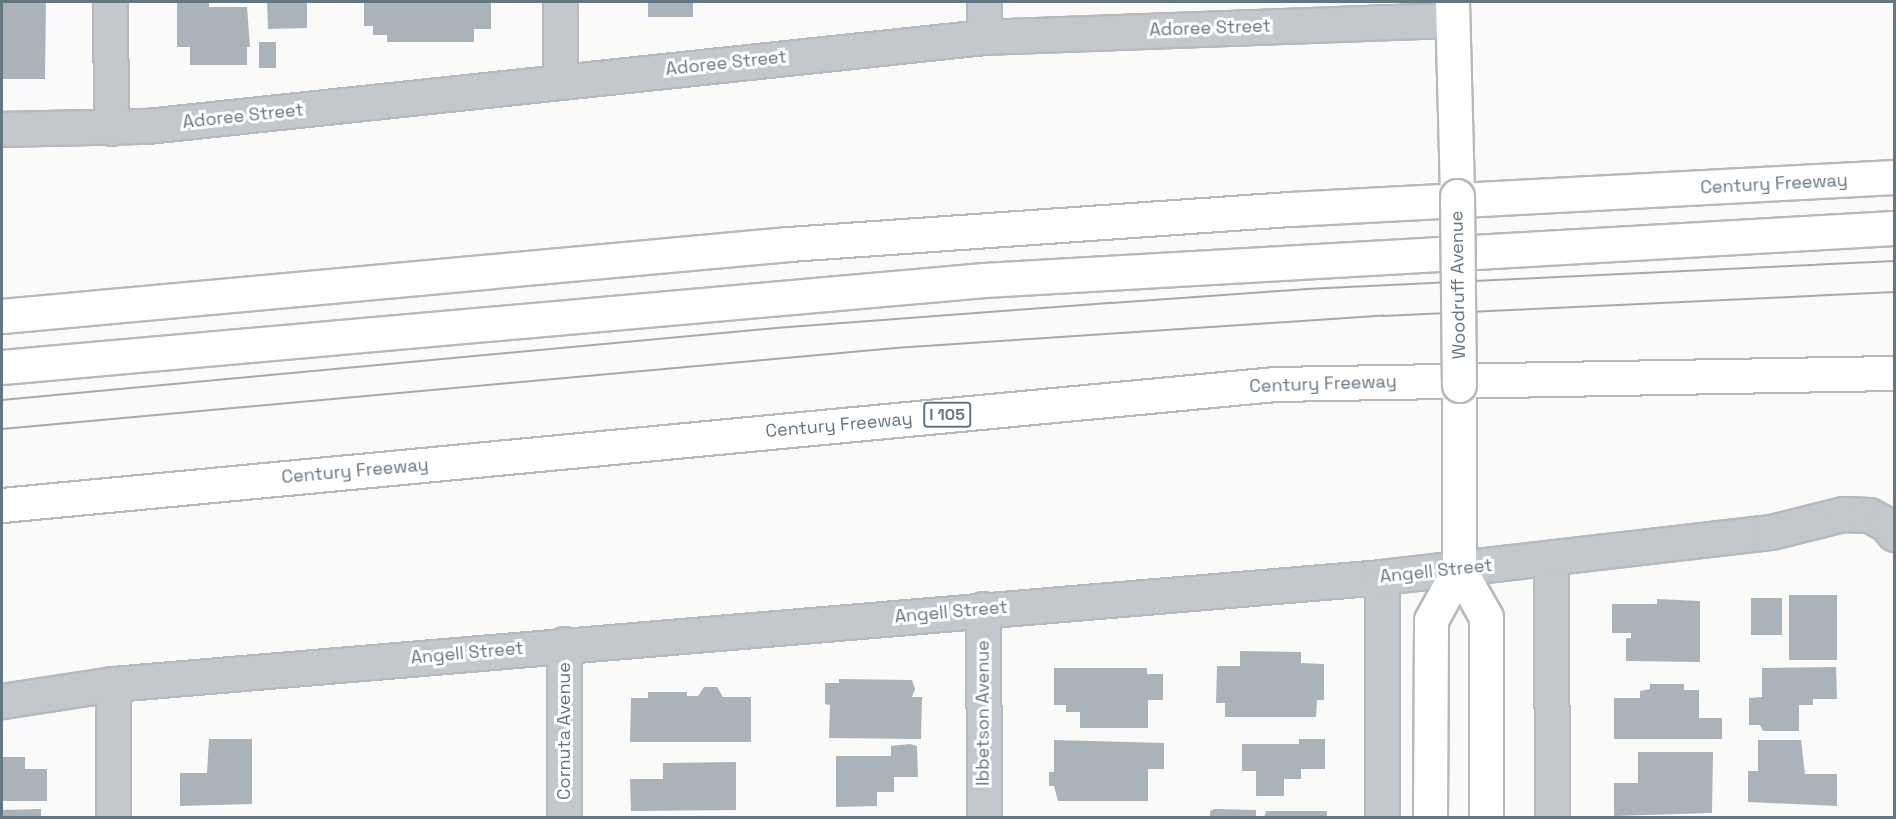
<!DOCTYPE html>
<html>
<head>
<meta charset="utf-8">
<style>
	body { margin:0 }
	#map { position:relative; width:1896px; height:819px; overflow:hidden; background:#fafaf8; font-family:"Space Grotesk",sans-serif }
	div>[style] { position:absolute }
	.building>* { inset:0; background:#aab3b9 }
	.roads { filter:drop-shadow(2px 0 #b5babe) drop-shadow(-2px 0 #b5babe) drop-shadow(0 2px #b5babe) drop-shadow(0 -2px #b5babe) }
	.minor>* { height:33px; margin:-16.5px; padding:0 16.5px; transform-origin:16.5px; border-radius:16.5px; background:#c3c8cc }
	.major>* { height:33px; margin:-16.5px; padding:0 16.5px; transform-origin:16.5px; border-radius:16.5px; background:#fff }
	.highway>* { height:33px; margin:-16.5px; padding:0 16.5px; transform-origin:16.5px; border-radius:16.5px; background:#fff }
	.tram>* { height:1.5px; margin:-0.75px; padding:0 0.75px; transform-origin:0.75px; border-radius:0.75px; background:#a2aab0 }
	.bridges { filter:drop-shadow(2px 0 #b5babe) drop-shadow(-2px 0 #b5babe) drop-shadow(0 2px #b5babe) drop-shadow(0 -2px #b5babe) }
	.major-bridge>* { height:33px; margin:-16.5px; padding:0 16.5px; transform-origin:16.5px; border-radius:16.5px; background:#fff }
	span { translate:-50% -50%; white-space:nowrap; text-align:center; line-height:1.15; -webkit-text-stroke:6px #fff; paint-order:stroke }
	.shield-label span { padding:2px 4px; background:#fff; border:2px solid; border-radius:4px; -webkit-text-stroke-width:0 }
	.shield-label { font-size:16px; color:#657683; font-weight:700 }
	.street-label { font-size:18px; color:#657683 }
	.frame { position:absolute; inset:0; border:3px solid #657683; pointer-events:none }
</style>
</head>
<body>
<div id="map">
	<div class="building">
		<div style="clip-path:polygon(2px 2px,46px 2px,45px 79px,2px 79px)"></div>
		<div style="clip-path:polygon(177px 2px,209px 2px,209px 7px,247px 7px,250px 47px,247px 47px,247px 65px,190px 65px,190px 47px,177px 47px)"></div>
		<div style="clip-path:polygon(267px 2px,307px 2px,307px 28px,268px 29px)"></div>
		<div style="clip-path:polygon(364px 2px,491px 2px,491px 29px,474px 29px,474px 42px,387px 42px,387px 35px,373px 35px,373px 26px,364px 26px)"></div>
		<div style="clip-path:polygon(648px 2px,693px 2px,693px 17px,648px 17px)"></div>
		<div style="clip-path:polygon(259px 42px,276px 42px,276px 68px,259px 68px)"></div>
		<div style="clip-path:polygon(1789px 595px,1837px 595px,1837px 660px,1789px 660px)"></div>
		<div style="clip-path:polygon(1751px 598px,1782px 598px,1782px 635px,1751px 635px)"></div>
		<div style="clip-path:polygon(1657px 599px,1700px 601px,1700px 662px,1626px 661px,1626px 638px,1631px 638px,1631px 633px,1612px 633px,1612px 604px,1657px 604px)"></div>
		<div style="clip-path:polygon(1240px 651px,1301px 652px,1301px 663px,1324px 664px,1324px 700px,1317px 700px,1316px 717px,1225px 717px,1225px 703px,1216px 703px,1217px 666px,1240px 666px)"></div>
		<div style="clip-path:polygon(1836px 667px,1837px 699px,1813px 699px,1813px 705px,1799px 705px,1799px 731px,1763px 731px,1760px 725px,1749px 725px,1749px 698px,1762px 697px,1762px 668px)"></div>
		<div style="clip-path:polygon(1054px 668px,1147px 668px,1147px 674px,1163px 674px,1163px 700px,1148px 700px,1148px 728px,1080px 728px,1080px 712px,1066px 712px,1066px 705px,1054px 705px)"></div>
		<div style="clip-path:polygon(839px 679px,912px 680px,915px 689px,912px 697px,922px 697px,921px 739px,829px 738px,830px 705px,825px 704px,825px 683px,839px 683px)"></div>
		<div style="clip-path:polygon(1650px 684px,1684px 684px,1684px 690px,1699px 690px,1699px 718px,1722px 718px,1722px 739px,1614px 739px,1614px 698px,1640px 698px,1640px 691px,1650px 689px)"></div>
		<div style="clip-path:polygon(704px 687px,717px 687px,723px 697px,751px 697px,751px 742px,630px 742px,631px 698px,648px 698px,648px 692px,687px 692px,687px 696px,698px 696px)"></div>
		<div style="clip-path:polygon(209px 739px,252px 739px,252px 804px,180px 806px,180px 773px,207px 773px)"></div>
		<div style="clip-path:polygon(1299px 739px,1325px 739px,1325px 769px,1301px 769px,1301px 779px,1284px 779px,1284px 796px,1256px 796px,1256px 771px,1242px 771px,1242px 744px,1299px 744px)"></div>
		<div style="clip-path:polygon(1054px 740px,1164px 743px,1164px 769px,1148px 769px,1148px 801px,1058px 801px,1054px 786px,1049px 786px,1049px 772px,1054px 772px)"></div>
		<div style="clip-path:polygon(1758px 740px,1801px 740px,1805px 774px,1837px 774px,1837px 806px,1748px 802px,1748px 771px,1758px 771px)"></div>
		<div style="clip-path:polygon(910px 744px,917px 746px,918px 777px,894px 777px,894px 792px,877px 792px,877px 806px,836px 807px,836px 756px,891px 756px,891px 746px)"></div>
		<div style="clip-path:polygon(1638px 752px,1713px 752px,1712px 813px,1614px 816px,1614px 783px,1638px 783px)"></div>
		<div style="clip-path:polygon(2px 757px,25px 757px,25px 769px,47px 769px,47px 801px,2px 801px)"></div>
		<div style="clip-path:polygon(736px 762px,736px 810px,631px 811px,630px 779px,663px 779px,663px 763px)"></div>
		<div style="clip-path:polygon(41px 809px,41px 818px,2px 818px,2px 810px)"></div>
		<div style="clip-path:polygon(1215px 809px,1256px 810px,1256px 818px,1210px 818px,1210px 811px)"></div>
		<div style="clip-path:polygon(1266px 811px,1327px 811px,1327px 818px,1264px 818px)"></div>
	</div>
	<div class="roads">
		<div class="minor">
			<div style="left:110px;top:2px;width:126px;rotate:89.5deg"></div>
			<div style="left:560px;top:2px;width:78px;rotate:90deg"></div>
			<div style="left:984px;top:2px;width:35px;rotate:90deg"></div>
			<div style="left:2px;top:129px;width:145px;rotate:-1.2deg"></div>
			<div style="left:147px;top:126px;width:842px;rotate:-6.07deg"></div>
			<div style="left:984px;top:37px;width:468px;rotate:-2.1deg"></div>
			<div style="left:1551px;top:559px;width:259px;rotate:89.8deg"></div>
			<div style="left:1382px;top:577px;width:241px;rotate:90deg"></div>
			<div style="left:983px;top:609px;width:209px;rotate:89.7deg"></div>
			<div style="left:564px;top:644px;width:174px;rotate:90deg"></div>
			<div style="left:113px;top:684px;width:134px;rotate:90deg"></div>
			<div style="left:2px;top:701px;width:112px;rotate:-8.7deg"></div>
			<div style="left:113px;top:684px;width:1274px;rotate:-4.82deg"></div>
			<div style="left:1382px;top:577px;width:392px;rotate:-6.6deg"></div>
			<div style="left:1771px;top:532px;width:74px;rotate:-14deg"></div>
			<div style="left:1843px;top:514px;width:26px;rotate:2deg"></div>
			<div style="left:1869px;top:515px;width:19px;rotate:28deg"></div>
			<div style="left:1886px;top:524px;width:13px;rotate:51deg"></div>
		</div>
		<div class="major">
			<div style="left:1452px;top:2px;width:194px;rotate:88.5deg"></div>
			<div style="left:1459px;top:385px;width:184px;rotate:90deg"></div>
			<div style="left:1459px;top:569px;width:55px;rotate:60.6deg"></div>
			<div style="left:1486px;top:617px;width:201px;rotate:90deg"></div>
			<div style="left:1430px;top:818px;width:198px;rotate:-89.7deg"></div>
			<div style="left:1431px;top:620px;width:58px;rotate:-61.2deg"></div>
		</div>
		<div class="highway">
			<div style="left:2px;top:316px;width:790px;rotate:-5.23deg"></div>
			<div style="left:789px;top:244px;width:502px;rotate:-4deg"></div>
			<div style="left:1290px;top:209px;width:605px;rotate:-3.03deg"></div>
			<div style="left:2px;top:367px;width:986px;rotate:-5.06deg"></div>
			<div style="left:984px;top:280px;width:911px;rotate:-3.27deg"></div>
			<div style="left:2px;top:505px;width:1279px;rotate:-5.43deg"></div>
			<div style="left:1275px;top:384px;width:619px;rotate:-1.02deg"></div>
		</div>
	</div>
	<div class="tram">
		<div style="left:2px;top:400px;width:777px;rotate:-5.31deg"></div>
		<div style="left:776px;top:328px;width:337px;rotate:-4.3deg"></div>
		<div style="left:1112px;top:303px;width:195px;rotate:-4.1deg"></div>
		<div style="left:1306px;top:289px;width:589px;rotate:-2.73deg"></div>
		<div style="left:2px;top:429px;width:897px;rotate:-5.18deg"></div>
		<div style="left:895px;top:348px;width:489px;rotate:-3.8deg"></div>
		<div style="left:1383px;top:316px;width:512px;rotate:-2.69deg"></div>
	</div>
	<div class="bridges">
		<div class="major-bridge">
			<div style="left:1457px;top:196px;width:189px;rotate:89.4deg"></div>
		</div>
	</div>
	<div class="shield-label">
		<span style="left:947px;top:415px">I 105</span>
	</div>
	<div class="street-label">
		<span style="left:1210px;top:28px;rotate:-2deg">Adoree Street</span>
		<span style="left:726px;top:63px;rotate:-6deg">Adoree Street</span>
		<span style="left:243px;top:116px;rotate:-6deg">Adoree Street</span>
		<span style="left:1774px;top:184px;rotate:-3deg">Century Freeway</span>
		<span style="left:1458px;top:285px;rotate:-91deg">Woodruff Avenue</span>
		<span style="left:1323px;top:384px;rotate:-2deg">Century Freeway</span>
		<span style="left:839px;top:425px;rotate:-5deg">Century Freeway</span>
		<span style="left:355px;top:471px;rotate:-5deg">Century Freeway</span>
		<span style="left:1436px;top:571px;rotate:-6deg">Angell Street</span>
		<span style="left:951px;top:612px;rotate:-5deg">Angell Street</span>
		<span style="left:467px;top:653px;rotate:-5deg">Angell Street</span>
		<span style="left:983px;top:713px;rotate:-90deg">Ibbetson Avenue</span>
		<span style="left:564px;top:731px;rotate:-90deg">Cornuta Avenue</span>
	</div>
	<div class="frame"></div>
</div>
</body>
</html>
